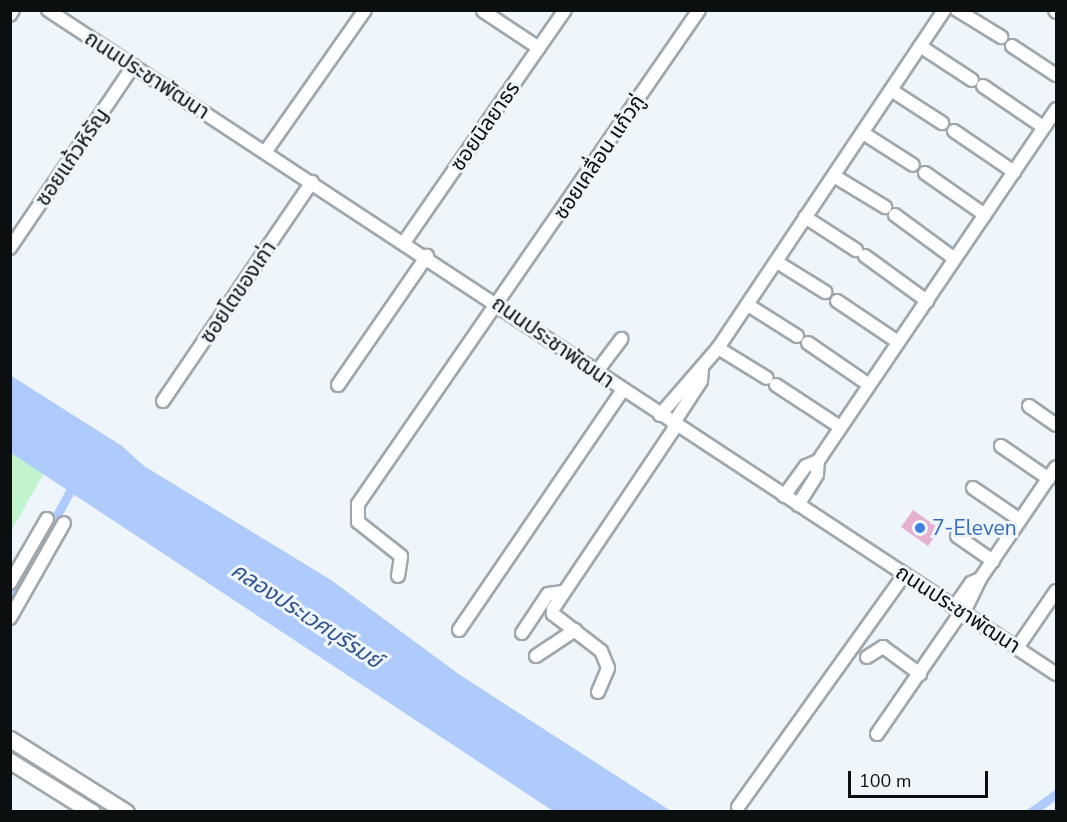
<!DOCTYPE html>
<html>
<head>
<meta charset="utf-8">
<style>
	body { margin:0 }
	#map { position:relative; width:1067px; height:822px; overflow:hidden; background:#eef6fb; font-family:"Nunito Sans","Noto Sans Thai",sans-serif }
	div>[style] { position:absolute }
	.green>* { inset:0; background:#bff4ce }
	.water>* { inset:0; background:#afcbfc }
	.canal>* { height:9px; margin:-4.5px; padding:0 4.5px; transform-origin:4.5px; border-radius:4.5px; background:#afcbfc }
	.building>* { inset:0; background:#e6b0d1 }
	.roads { filter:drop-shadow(2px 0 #a0a7ac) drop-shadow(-2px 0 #a0a7ac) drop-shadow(0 2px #a0a7ac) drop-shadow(0 -2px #a0a7ac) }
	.minor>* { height:12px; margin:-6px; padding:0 6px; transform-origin:6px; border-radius:6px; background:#fff }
	.major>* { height:15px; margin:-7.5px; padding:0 7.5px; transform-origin:7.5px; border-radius:7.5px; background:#fff }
	.dots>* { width:16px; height:16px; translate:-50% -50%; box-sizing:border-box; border:3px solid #eef6fb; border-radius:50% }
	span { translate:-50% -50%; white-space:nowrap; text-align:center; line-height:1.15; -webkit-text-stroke:6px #eef6fb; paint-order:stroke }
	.street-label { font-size:21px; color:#0c0f10 }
	.shop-label { font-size:21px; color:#366cbe }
	.left { translate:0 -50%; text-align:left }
	.water-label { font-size:22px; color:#31538e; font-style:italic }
	.frame { position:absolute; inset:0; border:12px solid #0c0f10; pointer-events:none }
	.scale { position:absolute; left:848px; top:771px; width:140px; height:27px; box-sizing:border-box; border:3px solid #0c0f10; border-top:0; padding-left:8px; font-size:18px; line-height:21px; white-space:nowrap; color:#0c0f10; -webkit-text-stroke:4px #eef6fb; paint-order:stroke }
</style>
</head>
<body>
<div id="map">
	<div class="green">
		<div style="clip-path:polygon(11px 453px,44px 473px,11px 531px)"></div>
	</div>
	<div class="water">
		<div style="clip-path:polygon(10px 375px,122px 446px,144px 466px,331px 580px,460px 675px,671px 811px,553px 811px,11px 453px)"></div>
	</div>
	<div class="canal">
		<div style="left:10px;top:601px;width:136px;rotate:-61.4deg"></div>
		<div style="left:1031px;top:812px;width:31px;rotate:-36deg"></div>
	</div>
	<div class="building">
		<div style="clip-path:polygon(913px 510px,940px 529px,928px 546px,901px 527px)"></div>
	</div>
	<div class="roads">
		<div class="minor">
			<div style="left:48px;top:10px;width:1207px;rotate:33.37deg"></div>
			<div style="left:957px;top:10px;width:52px;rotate:31.5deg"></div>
			<div style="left:1055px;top:10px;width:2px;rotate:63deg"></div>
			<div style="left:483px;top:11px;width:67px;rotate:33.5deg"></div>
			<div style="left:10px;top:15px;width:6px;rotate:-59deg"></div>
			<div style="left:920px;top:46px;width:62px;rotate:33.2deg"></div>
			<div style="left:1012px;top:46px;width:53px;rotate:33.4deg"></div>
			<div style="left:983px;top:86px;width:73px;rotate:34.3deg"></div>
			<div style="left:891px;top:90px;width:61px;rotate:32.9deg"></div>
			<div style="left:954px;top:131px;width:73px;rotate:34.3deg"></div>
			<div style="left:863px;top:133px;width:59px;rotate:32.6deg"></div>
			<div style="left:266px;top:151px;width:172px;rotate:-54.9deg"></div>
			<div style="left:925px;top:173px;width:73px;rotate:35deg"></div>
			<div style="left:834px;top:176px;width:60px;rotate:31.3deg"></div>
			<div style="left:895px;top:215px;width:74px;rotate:36.3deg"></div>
			<div style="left:805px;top:217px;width:61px;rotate:32.9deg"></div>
			<div style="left:405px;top:241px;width:281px;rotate:-55.3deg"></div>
			<div style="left:10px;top:248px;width:220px;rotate:-55.9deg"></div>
			<div style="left:865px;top:256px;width:77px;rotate:36deg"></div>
			<div style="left:777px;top:262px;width:57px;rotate:32deg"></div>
			<div style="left:837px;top:301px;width:73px;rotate:33.9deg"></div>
			<div style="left:748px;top:305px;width:58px;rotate:32.3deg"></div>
			<div style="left:808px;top:343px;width:74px;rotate:34.5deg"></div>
			<div style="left:718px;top:348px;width:57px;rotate:31.5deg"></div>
			<div style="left:598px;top:370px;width:39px;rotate:-53deg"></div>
			<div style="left:338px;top:385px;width:157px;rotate:-55.4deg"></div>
			<div style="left:776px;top:385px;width:77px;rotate:33.3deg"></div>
			<div style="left:163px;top:401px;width:265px;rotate:-55.8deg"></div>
			<div style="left:1029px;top:406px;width:33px;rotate:35deg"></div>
			<div style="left:660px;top:415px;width:89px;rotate:-49.1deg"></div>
			<div style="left:718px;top:348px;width:407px;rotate:-56.2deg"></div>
			<div style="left:673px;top:424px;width:51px;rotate:-56.9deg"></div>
			<div style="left:701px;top:381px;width:11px;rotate:-85deg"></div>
			<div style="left:1001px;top:446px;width:58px;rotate:34.5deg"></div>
			<div style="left:973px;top:488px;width:57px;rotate:34.2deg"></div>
			<div style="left:784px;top:496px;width:37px;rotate:-54deg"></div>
			<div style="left:806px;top:466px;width:13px;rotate:-23deg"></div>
			<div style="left:798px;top:505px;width:36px;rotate:-58deg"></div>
			<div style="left:817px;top:474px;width:13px;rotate:-86deg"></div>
			<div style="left:818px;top:461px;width:425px;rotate:-55.9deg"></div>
			<div style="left:957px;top:536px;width:44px;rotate:34.8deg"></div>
			<div style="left:398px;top:576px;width:20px;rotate:-81deg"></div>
			<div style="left:401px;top:556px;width:55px;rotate:-141.7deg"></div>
			<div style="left:358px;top:522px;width:18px;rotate:-90deg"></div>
			<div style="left:358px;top:504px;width:600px;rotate:-55.38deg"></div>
			<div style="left:10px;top:583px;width:74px;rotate:-60deg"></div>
			<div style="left:955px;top:606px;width:28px;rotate:-55deg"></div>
			<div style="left:971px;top:583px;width:10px;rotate:-24deg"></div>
			<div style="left:964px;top:612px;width:37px;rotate:-64deg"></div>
			<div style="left:980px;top:579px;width:135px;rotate:-55.8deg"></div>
			<div style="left:10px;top:618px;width:109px;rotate:-60.4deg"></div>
			<div style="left:459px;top:630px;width:289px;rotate:-55.7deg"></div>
			<div style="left:522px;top:633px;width:47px;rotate:-56.3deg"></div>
			<div style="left:548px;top:594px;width:15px;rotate:-8deg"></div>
			<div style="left:1017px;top:648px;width:69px;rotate:-55.6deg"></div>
			<div style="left:536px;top:656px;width:47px;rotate:-33.7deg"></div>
			<div style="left:867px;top:657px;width:19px;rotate:-32deg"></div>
			<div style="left:883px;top:647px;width:46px;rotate:36.1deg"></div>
			<div style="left:598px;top:692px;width:26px;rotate:-67deg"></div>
			<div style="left:608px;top:668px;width:18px;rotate:-112deg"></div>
			<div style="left:601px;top:651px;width:61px;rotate:-142.4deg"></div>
			<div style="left:553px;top:614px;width:5px;rotate:-90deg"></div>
			<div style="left:553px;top:609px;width:220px;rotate:-56.1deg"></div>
			<div style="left:877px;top:734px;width:150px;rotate:-55.4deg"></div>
			<div style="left:738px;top:807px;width:285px;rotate:-54.4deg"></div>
		</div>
		<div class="major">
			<div style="left:10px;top:739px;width:137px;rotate:32.2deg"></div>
			<div style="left:10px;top:761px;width:97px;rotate:31.9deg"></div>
		</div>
	</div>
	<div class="dots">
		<div style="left:920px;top:528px;background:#3f7fe0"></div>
	</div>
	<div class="street-label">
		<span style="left:147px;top:75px;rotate:33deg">ถนนประชาพัฒนา</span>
		<span style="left:485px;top:126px;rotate:-55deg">ซอยนิลยาธร</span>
		<span style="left:72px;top:157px;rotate:-56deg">ซอยแก้วหิรัญ</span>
		<span style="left:599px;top:157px;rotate:-56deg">ซอยเคลื่อน แก้วภู่</span>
		<span style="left:238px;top:292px;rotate:-56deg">ซอยโตของเก่า</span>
		<span style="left:553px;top:342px;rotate:35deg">ถนนประชาพัฒนา</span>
		<span style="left:958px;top:609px;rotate:33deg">ถนนประชาพัฒนา</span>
	</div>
	<div class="shop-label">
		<span class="left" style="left:932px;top:528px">7-Eleven</span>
	</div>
	<div class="water-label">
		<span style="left:306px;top:616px;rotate:33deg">คลองประเวศบุรีรมย์</span>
	</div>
	<div class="frame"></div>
	<div class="scale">100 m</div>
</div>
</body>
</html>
